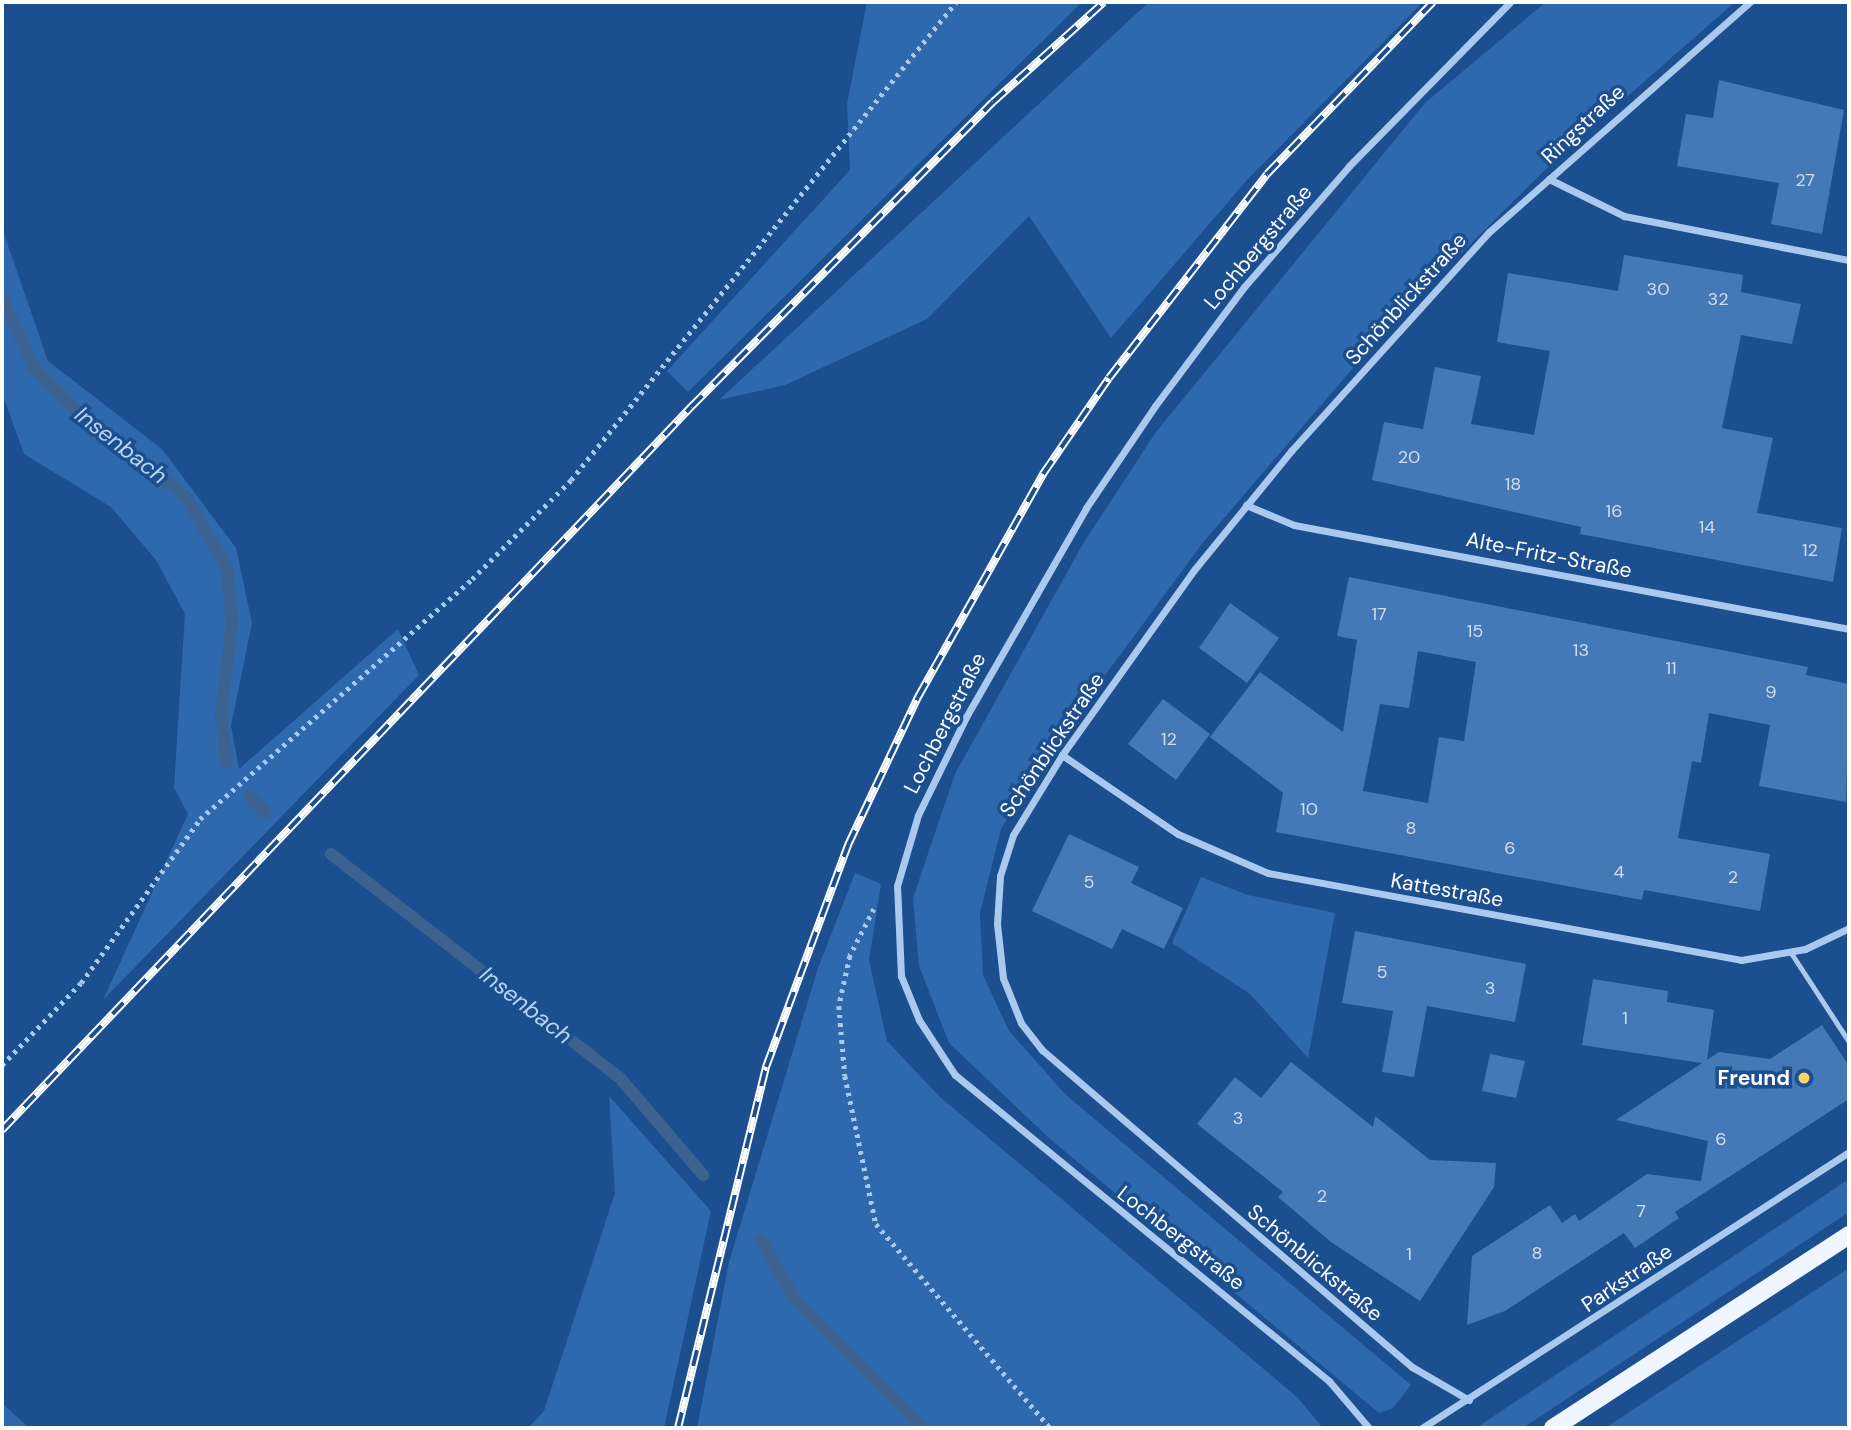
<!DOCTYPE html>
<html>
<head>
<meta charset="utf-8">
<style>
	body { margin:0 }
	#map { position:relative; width:1851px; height:1430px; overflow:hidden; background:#1b4f8f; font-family:"DM Sans",sans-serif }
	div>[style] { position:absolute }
	.green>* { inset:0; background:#2e69ad }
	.stream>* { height:12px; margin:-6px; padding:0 6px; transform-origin:6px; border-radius:6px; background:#3c6290 }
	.building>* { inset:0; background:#4478b7 }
	.path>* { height:4.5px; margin-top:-2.25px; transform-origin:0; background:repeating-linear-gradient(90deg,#a9c9ee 0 3.5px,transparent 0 8.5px) }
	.lane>* { height:5px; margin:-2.5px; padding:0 2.5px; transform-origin:2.5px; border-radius:2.5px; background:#a9c9ee }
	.street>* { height:7px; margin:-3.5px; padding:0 3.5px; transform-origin:3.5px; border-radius:3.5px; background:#a9c9ee }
	.primary>* { height:18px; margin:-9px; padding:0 9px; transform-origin:9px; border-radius:9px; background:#f0f6ff }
	.rail>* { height:8px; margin-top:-4px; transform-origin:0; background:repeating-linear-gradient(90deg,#1b4f8f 0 16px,#fff 0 32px); box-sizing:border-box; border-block:2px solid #fff }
	.dots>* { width:19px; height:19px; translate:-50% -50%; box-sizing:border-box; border:4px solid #1b4f8f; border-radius:50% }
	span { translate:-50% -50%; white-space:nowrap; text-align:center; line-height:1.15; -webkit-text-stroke:7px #1b4f8f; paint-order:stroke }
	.number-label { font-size:18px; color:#d0dded }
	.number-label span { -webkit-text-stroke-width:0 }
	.street-label { font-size:21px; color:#fff }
	.poi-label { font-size:21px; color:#fff; font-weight:700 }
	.right { translate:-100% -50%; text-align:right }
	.water-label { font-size:23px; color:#b5d3f5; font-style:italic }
	.frame { position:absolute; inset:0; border:4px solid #fff; pointer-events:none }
</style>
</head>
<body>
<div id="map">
	<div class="green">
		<div style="clip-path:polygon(867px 2px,1082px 2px,688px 392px,667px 371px,850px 170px,847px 104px)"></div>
		<div style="clip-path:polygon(1149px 2px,1423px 2px,1247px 180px,1111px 338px,1029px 216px,927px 319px,785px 385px,719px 400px)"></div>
		<div style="clip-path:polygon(1546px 2px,1735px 2px,1555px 160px,1396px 318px,1205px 540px,1066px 728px,1001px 829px,980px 913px,983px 975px,1009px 1031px,1066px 1095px,1411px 1385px,1393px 1408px,1379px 1413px,1049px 1138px,949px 1043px,919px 966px,913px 898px,955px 774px,1084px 542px,1156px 432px,1425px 103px)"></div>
		<div style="clip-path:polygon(2px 228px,48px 361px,162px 449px,236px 548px,252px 623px,231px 726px,239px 769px,398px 629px,419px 675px,103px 1000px,188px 814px,174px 788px,185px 614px,156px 560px,111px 507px,24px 454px,2px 393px)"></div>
		<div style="clip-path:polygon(855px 873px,881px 884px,869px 960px,887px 1041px,940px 1097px,1297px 1397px,1323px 1428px,697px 1428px,729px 1262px,818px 968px)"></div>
		<div style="clip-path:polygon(1201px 877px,1248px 895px,1335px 913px,1308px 1058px,1250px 994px,1172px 943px)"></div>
		<div style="clip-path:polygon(609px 1096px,711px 1211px,664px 1428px,528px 1428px,544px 1411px,615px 1193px)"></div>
		<div style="clip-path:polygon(1849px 1179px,1849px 1212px,1523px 1428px,1476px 1428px)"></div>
		<div style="clip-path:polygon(1849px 1268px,1849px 1428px,1605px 1428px)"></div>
		<div style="clip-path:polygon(2px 1403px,29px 1428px,2px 1428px)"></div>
	</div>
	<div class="stream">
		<div style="left:2px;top:297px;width:78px;rotate:65.7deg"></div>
		<div style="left:34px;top:368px;width:62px;rotate:45deg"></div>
		<div style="left:78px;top:412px;width:137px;rotate:38.2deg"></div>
		<div style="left:186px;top:497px;width:82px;rotate:60deg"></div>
		<div style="left:227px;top:568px;width:55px;rotate:84.8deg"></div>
		<div style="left:232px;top:623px;width:92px;rotate:96.9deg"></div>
		<div style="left:221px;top:714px;width:49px;rotate:83deg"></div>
		<div style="left:249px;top:796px;width:23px;rotate:45deg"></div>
		<div style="left:331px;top:854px;width:366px;rotate:37.8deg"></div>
		<div style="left:620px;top:1078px;width:128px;rotate:49.4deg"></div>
		<div style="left:761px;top:1239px;width:70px;rotate:60.9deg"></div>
		<div style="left:795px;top:1300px;width:181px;rotate:45deg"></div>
	</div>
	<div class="building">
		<div style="clip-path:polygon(1719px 80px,1844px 110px,1822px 234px,1771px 224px,1779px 183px,1677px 166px,1686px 114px,1713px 118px)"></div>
		<div style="clip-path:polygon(1624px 255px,1743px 275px,1741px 292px,1801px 304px,1792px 344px,1741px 335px,1722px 428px,1773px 438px,1757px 513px,1842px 528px,1833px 582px,1580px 534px,1581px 527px,1372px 480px,1384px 422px,1423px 429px,1435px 367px,1481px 376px,1471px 424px,1534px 435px,1550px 351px,1497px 342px,1508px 273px,1618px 291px)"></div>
		<div style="clip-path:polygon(evenodd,1349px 577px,1808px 667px,1806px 675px,1849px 684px,1846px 802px,1759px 786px,1770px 725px,1709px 713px,1701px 763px,1692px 761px,1678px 838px,1770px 854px,1760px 911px,1644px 890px,1642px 900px,1276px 832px,1283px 793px,1210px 737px,1260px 672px,1343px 732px,1357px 640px,1337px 636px,1349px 577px,1418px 651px,1476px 662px,1464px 741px,1439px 737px,1428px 803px,1363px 791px,1380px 704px,1409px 708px,1418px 651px)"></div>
		<div style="clip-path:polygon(1230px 603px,1279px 638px,1247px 683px,1199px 648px)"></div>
		<div style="clip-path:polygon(1163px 699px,1210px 734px,1176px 780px,1128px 744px)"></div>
		<div style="clip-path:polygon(1069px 834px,1139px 867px,1131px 883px,1183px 908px,1164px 949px,1122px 929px,1112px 949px,1032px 911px)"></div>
		<div style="clip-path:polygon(1355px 931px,1526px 964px,1515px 1022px,1427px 1006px,1414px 1077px,1382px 1072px,1393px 1011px,1342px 1003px)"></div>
		<div style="clip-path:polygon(1593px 979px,1668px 991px,1667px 1002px,1714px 1010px,1707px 1060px,1719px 1052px,1770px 1059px,1822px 1025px,1849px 1066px,1849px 1099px,1675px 1212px,1679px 1218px,1635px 1248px,1624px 1233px,1505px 1311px,1467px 1325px,1472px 1256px,1550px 1205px,1562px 1223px,1575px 1214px,1579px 1221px,1647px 1174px,1701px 1181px,1708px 1141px,1616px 1120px,1702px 1063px,1582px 1045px)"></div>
		<div style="clip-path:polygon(1490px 1054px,1525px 1061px,1516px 1098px,1482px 1091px)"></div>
		<div style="clip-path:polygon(1291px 1062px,1373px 1127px,1375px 1116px,1430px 1160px,1496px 1163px,1494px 1187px,1420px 1301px,1331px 1242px,1278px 1197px,1283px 1192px,1197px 1124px,1235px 1077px,1261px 1098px)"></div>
	</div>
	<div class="path">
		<div style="left:874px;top:909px;width:53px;rotate:117.1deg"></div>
		<div style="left:850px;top:956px;width:51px;rotate:102.4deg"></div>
		<div style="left:839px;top:1006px;width:70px;rotate:85.1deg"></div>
		<div style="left:845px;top:1076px;width:151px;rotate:78.2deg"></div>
		<div style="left:876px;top:1224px;width:268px;rotate:49.5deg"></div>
		<div style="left:2px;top:1065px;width:114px;rotate:-46.1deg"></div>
		<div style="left:81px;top:983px;width:203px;rotate:-54deg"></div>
		<div style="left:200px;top:819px;width:363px;rotate:-41.4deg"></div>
		<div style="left:472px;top:579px;width:140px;rotate:-45deg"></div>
		<div style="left:571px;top:480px;width:614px;rotate:-51.15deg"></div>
	</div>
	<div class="lane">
		<div style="left:1791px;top:953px;width:106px;rotate:56.9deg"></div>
	</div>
	<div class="street">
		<div style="left:1549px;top:179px;width:84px;rotate:26.3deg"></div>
		<div style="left:1624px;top:216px;width:229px;rotate:11.1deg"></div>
		<div style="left:1246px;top:505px;width:52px;rotate:22.6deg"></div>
		<div style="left:1294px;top:525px;width:565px;rotate:10.61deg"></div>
		<div style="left:1062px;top:755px;width:140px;rotate:34.3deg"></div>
		<div style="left:1178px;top:834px;width:98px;rotate:23.4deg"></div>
		<div style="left:1268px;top:873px;width:481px;rotate:10.4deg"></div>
		<div style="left:1741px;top:960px;width:65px;rotate:-9.8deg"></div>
		<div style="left:1805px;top:949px;width:49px;rotate:-25.5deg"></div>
		<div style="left:1469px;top:1400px;width:66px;rotate:-149.9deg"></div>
		<div style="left:1412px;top:1367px;width:487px;rotate:-139.4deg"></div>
		<div style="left:1042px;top:1050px;width:34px;rotate:-128deg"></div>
		<div style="left:1021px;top:1023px;width:48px;rotate:-111.8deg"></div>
		<div style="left:1003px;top:978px;width:54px;rotate:-96.3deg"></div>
		<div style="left:997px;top:924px;width:48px;rotate:-86.4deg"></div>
		<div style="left:1000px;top:876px;width:43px;rotate:-72.4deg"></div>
		<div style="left:1013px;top:835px;width:94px;rotate:-58.5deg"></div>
		<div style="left:1062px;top:755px;width:227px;rotate:-54.5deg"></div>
		<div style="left:1194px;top:570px;width:154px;rotate:-50.8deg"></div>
		<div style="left:1291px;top:451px;width:295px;rotate:-47.9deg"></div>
		<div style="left:1489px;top:232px;width:348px;rotate:-41.4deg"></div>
		<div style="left:1369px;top:1428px;width:62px;rotate:-130.4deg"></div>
		<div style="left:1329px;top:1381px;width:483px;rotate:-140.7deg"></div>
		<div style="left:955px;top:1075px;width:66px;rotate:-123.2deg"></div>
		<div style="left:919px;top:1020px;width:48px;rotate:-112.2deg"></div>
		<div style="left:901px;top:976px;width:90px;rotate:-92.5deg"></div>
		<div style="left:897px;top:886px;width:74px;rotate:-73.5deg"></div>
		<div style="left:918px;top:815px;width:109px;rotate:-63.9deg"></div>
		<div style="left:966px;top:717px;width:241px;rotate:-60.1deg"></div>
		<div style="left:1086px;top:508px;width:123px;rotate:-55.9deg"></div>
		<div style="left:1155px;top:406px;width:149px;rotate:-53.2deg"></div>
		<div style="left:1244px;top:287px;width:160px;rotate:-49deg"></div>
		<div style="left:1349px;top:166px;width:230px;rotate:-45.5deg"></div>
		<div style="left:1422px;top:1428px;width:508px;rotate:-32.88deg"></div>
	</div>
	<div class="primary">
		<div style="left:1553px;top:1428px;width:353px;rotate:-33.1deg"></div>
	</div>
	<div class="rail">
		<div style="left:2px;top:1130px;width:999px;rotate:-46.38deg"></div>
		<div style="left:691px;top:407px;width:429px;rotate:-45.3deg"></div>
		<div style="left:993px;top:102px;width:149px;rotate:-42deg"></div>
		<div style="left:678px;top:1428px;width:372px;rotate:-76.3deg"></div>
		<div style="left:766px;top:1067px;width:237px;rotate:-69.7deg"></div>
		<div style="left:848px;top:845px;width:164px;rotate:-64.7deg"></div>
		<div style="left:918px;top:697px;width:256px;rotate:-60.7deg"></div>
		<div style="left:1043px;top:474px;width:116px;rotate:-55.5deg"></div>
		<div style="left:1109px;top:378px;width:258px;rotate:-52.2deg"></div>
		<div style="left:1267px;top:174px;width:239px;rotate:-46deg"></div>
	</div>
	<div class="dots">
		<div style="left:1804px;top:1078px;background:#ffd166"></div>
	</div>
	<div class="number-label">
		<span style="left:1805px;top:180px">27</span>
		<span style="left:1658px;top:289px">30</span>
		<span style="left:1718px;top:299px">32</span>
		<span style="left:1409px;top:457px">20</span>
		<span style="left:1513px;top:484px">18</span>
		<span style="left:1614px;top:511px">16</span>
		<span style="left:1707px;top:527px">14</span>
		<span style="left:1810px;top:550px">12</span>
		<span style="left:1379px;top:614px">17</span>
		<span style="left:1475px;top:631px">15</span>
		<span style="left:1581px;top:650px">13</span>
		<span style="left:1671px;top:668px">11</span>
		<span style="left:1771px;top:692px">9</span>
		<span style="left:1169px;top:739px">12</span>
		<span style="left:1309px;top:809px">10</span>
		<span style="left:1411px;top:828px">8</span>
		<span style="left:1510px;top:848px">6</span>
		<span style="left:1619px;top:872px">4</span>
		<span style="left:1733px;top:877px">2</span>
		<span style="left:1089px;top:882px">5</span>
		<span style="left:1382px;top:972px">5</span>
		<span style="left:1490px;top:988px">3</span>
		<span style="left:1625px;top:1018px">1</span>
		<span style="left:1238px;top:1118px">3</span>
		<span style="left:1721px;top:1139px">6</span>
		<span style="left:1322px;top:1196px">2</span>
		<span style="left:1641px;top:1211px">7</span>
		<span style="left:1537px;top:1253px">8</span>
		<span style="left:1409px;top:1254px">1</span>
	</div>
	<div class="street-label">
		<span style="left:1583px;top:124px;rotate:-43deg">Ringstraße</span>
		<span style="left:1258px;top:247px;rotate:-50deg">Lochbergstraße</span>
		<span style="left:1406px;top:299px;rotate:-48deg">Schönblickstraße</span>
		<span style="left:1549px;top:555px;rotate:11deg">Alte-Fritz-Straße</span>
		<span style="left:945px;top:723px;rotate:-63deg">Lochbergstraße</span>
		<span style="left:1052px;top:745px;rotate:-56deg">Schönblickstraße</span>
		<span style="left:1447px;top:890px;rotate:10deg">Kattestraße</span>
		<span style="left:1181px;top:1238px;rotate:38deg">Lochbergstraße</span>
		<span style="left:1315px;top:1263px;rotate:40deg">Schönblickstraße</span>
		<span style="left:1627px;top:1278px;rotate:-34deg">Parkstraße</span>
	</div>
	<div class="poi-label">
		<span class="right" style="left:1790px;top:1078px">Freund</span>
	</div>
	<div class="water-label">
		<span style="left:121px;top:445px;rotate:38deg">Insenbach</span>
		<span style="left:526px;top:1005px;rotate:38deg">Insenbach</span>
	</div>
	<div class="frame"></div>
</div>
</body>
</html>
